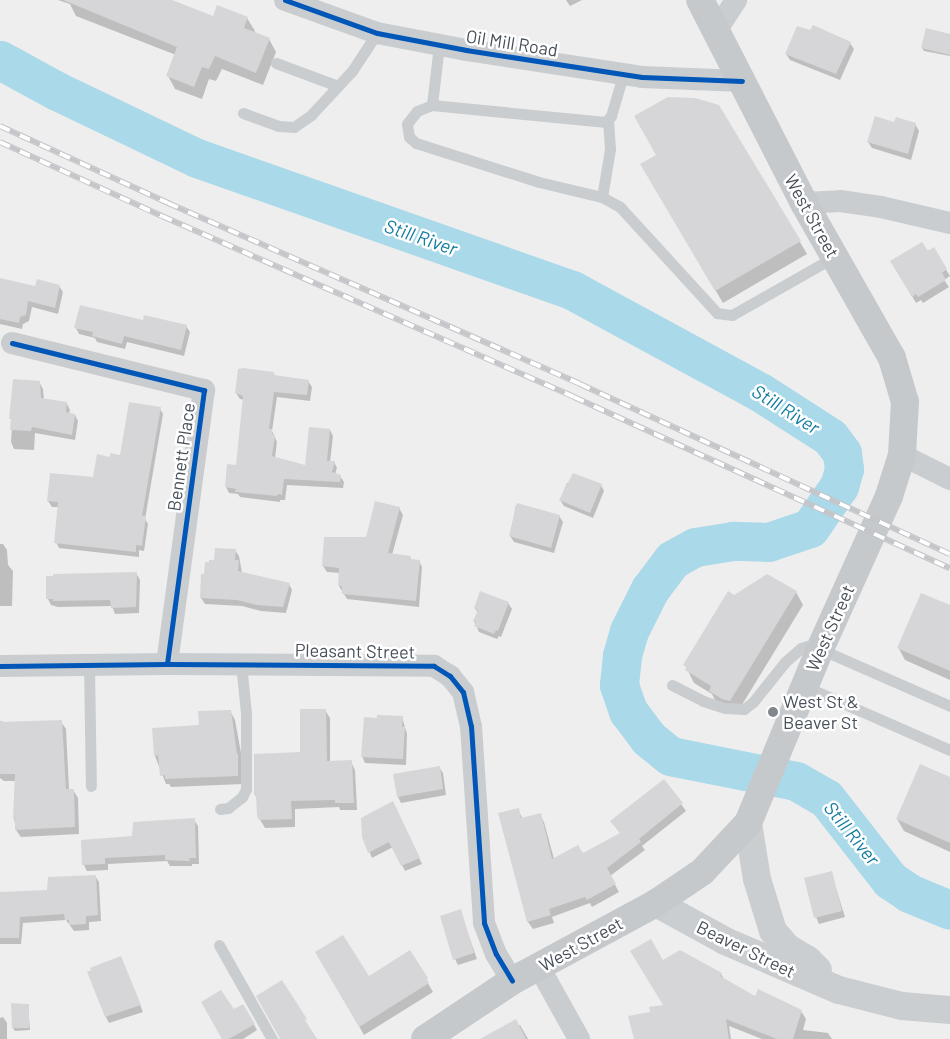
<!DOCTYPE html>
<html>
<head>
<meta charset="utf-8">
<style>
	body { margin:0 }
	#map { position:relative; width:950px; height:1039px; overflow:hidden; background:#efeeee; font-family:Barlow,sans-serif }
	div>[style] { position:absolute }
	.shadow>* { inset:0; background:#0003 }
	.river>* { height:39px; margin:-19.5px; padding:0 19.5px; transform-origin:19.5px; border-radius:19.5px; background:#aad9e9 }
	.building>* { inset:0; background:#d6d6d8 }
	.service>* { height:11px; margin:-5.5px; padding:0 5.5px; transform-origin:5.5px; border-radius:5.5px; background:#cacdcf }
	.minor>* { height:22px; margin:-11px; padding:0 11px; transform-origin:11px; border-radius:11px; background:#cacdcf }
	.secondary>* { height:28px; margin:-14px; padding:0 14px; transform-origin:14px; border-radius:14px; background:#cbced0 }
	.primary>* { height:28px; margin:-14px; padding:0 14px; transform-origin:14px; border-radius:14px; background:#c6c9cc }
	.rail>* { height:5.5px; margin-top:-2.75px; transform-origin:0; background:repeating-linear-gradient(90deg,#fff 0 11px,#c4c6c9 0 22px); box-sizing:border-box; border-block:1px solid #c4c6c9 }
	.cycleway>* { height:5px; margin:-2.5px; padding:0 2.5px; transform-origin:2.5px; border-radius:2.5px; background:#0057b8 }
	.dots>* { width:14px; height:14px; translate:-50% -50%; box-sizing:border-box; border:2px solid #fff; border-radius:50% }
	span { translate:-50% -50%; white-space:nowrap; text-align:center; line-height:1.15; -webkit-text-stroke:5px #fff; paint-order:stroke }
	.street-label { font-size:18px; color:#47505a }
	.poi-label { font-size:18px; color:#47505a }
	.left { translate:0 -50%; text-align:left }
	.water-label { font-size:19px; color:#137ca1; font-style:italic }
</style>
</head>
<body>
<div id="map">
	<div class="shadow">
		<div style="clip-path:polygon(58px 0,168px 0,213px 17px,247px 18px,255px 31px,254px 33px,269px 39px,276px 52px,263px 85px,222px 69px,216px 81px,209px 79px,202px 99px,175px 89px,168px 76px,176px 55px,76px 16px,70px 4px)"></div>
		<div style="clip-path:polygon(566px 0,582px 0,570px 6px)"></div>
		<div style="clip-path:polygon(811px 31px,850px 43px,854px 49px,840px 80px,790px 60px,786px 54px)"></div>
		<div style="clip-path:polygon(950px 34px,950px 56px,924px 51px,922px 48px)"></div>
		<div style="clip-path:polygon(895px 123px,915px 124px,919px 131px,911px 160px,872px 148px,868px 142px)"></div>
		<div style="clip-path:polygon(642px 165px,800px 242px,807px 254px,723px 303px)"></div>
		<div style="clip-path:polygon(933px 249px,950px 276px,944px 280px,949px 287px,923px 303px,921px 300px,916px 303px,892px 262px)"></div>
		<div style="clip-path:polygon(0 279px,36px 288px,59px 286px,63px 292px,58px 314px,32px 307px,29px 321px,23px 324px,22px 329px,0 324px)"></div>
		<div style="clip-path:polygon(144px 321px,186px 326px,190px 332px,184px 356px,127px 342px,125px 349px,97px 342px,95px 338px,79px 334px,76px 328px)"></div>
		<div style="clip-path:polygon(273px 373px,276px 377px,308px 381px,312px 387px,310px 401px,277px 397px,272px 431px,277px 442px,275px 458px,306px 466px,330px 430px,333px 436px,330px 462px,334px 462px,337px 468px,335px 474px,340px 476px,344px 482px,343px 488px,287px 485px,285px 500px,280px 500px,280px 502px,240px 497px,238px 494px,229px 493px,226px 487px,228px 465px,237px 466px,244px 400px,240px 399px,236px 393px)"></div>
		<div style="clip-path:polygon(15px 381px,39px 382px,43px 389px,44px 400px,67px 404px,70px 410px,69px 414px,75px 415px,78px 421px,75px 440px,35px 433px,34px 450px,14px 449px,11px 442px)"></div>
		<div style="clip-path:polygon(160px 409px,163px 414px,145px 519px,148px 524px,144px 551px,139px 550px,139px 557px,59px 548px,56px 542px,59px 507px,52px 507px,48px 501px,94px 478px,111px 458px,122px 456px)"></div>
		<div style="clip-path:polygon(567px 483px,601px 485px,604px 491px,593px 518px,564px 506px,560px 500px)"></div>
		<div style="clip-path:polygon(516px 505px,559px 516px,563px 522px,554px 553px,514px 542px,510px 536px)"></div>
		<div style="clip-path:polygon(399px 508px,403px 515px,392px 555px,410px 557px,411px 560px,419px 561px,422px 567px,419px 607px,347px 599px,339px 586px,340px 573px,327px 572px,323px 566px,367px 538px)"></div>
		<div style="clip-path:polygon(0 544px,3px 544px,7px 550px,8px 565px,13px 571px,12px 606px,0 606px)"></div>
		<div style="clip-path:polygon(235px 550px,239px 556px,242px 573px,289px 584px,292px 590px,286px 613px,261px 611px,242px 606px,205px 604px,201px 598px,206px 575px,215px 561px)"></div>
		<div style="clip-path:polygon(136px 573px,140px 580px,139px 613px,115px 614px,112px 606px,58px 607px,51px 605px,48px 599px,47px 578px)"></div>
		<div style="clip-path:polygon(796px 592px,803px 605px,737px 713px,717px 704px,712px 694px,694px 683px,685px 665px,734px 597px)"></div>
		<div style="clip-path:polygon(508px 603px,512px 609px,501px 637px,499px 636px,497px 639px,479px 632px,474px 621px,478px 613px,475px 608px)"></div>
		<div style="clip-path:polygon(950px 607px,950px 680px,905px 660px,898px 647px)"></div>
		<div style="clip-path:polygon(325px 710px,330px 718px,330px 762px,351px 762px,355px 770px,357px 810px,340px 810px,339px 807px,295px 809px,295px 827px,265px 828px,258px 816px,258px 800px,255px 795px,301px 753px)"></div>
		<div style="clip-path:polygon(230px 711px,235px 720px,243px 764px,243px 784px,171px 787px,169px 784px,166px 784px,155px 756px)"></div>
		<div style="clip-path:polygon(402px 717px,407px 734px,406px 765px,365px 763px,362px 756px)"></div>
		<div style="clip-path:polygon(0 721px,7px 723px,61px 722px,66px 729px,69px 790px,73px 790px,78px 798px,79px 834px,21px 837px,16px 830px,14px 818px,16px 781px,4px 781px,0 778px)"></div>
		<div style="clip-path:polygon(439px 767px,443px 773px,446px 795px,401px 803px,398px 797px)"></div>
		<div style="clip-path:polygon(950px 779px,950px 852px,904px 831px,897px 819px)"></div>
		<div style="clip-path:polygon(664px 781px,686px 811px,642px 846px,645px 850px,610px 876px,619px 892px,592px 907px,590px 903px,552px 917px,554px 923px,533px 929px,528px 922px,499px 814px,518px 810px,523px 819px,540px 815px,544px 822px,554px 859px,582px 855px,621px 834px,616px 828px)"></div>
		<div style="clip-path:polygon(395px 808px,422px 864px,405px 871px,393px 847px,372px 858px,363px 837px)"></div>
		<div style="clip-path:polygon(194px 820px,198px 826px,199px 864px,192px 864px,192px 866px,170px 866px,167px 861px,108px 864px,108px 870px,87px 871px,84px 865px,83px 841px,133px 838px)"></div>
		<div style="clip-path:polygon(831px 872px,845px 917px,819px 924px,816px 917px)"></div>
		<div style="clip-path:polygon(95px 876px,99px 882px,101px 921px,89px 922px,89px 930px,74px 931px,66px 920px,23px 923px,21px 944px,0 944px,0 893px,48px 892px)"></div>
		<div style="clip-path:polygon(460px 911px,477px 959px,458px 965px,455px 959px)"></div>
		<div style="clip-path:polygon(409px 951px,433px 992px,364px 1035px,317px 952px,368px 978px)"></div>
		<div style="clip-path:polygon(121px 958px,143px 1012px,109px 1023px,106px 1017px)"></div>
		<div style="clip-path:polygon(663px 962px,721px 974px,725px 981px,755px 997px,801px 1011px,806px 1019px,803px 1030px,828px 1033px,832px 1039px,762px 1039px,729px 1026px,731px 1039px,635px 1039px,652px 1013px,665px 1006px)"></div>
		<div style="clip-path:polygon(28px 1005px,30px 1030px,15px 1031px,13px 1028px)"></div>
		<div style="clip-path:polygon(243px 1005px,257px 1030px,243px 1039px,224px 1039px)"></div>
		<div style="clip-path:polygon(3px 1017px,7px 1023px,7px 1039px,0 1039px,0 1018px)"></div>
		<div style="clip-path:polygon(520px 1025px,528px 1039px,495px 1039px,518px 1026px)"></div>
	</div>
	<div class="river">
		<div style="left:0;top:60px;width:65px;rotate:28.5deg"></div>
		<div style="left:57px;top:91px;width:155px;rotate:25.6deg"></div>
		<div style="left:197px;top:158px;width:398px;rotate:19.4deg"></div>
		<div style="left:572px;top:290px;width:214px;rotate:28.5deg"></div>
		<div style="left:760px;top:392px;width:83px;rotate:32.7deg"></div>
		<div style="left:830px;top:437px;width:20px;rotate:53deg"></div>
		<div style="left:842px;top:453px;width:16px;rotate:83deg"></div>
		<div style="left:844px;top:469px;width:18px;rotate:106deg"></div>
		<div style="left:839px;top:486px;width:51px;rotate:124.6deg"></div>
		<div style="left:810px;top:528px;width:44px;rotate:161.6deg"></div>
		<div style="left:768px;top:542px;width:35px;rotate:-178deg"></div>
		<div style="left:733px;top:541px;width:38px;rotate:171deg"></div>
		<div style="left:695px;top:547px;width:26px;rotate:151deg"></div>
		<div style="left:672px;top:560px;width:36px;rotate:127deg"></div>
		<div style="left:650px;top:589px;width:47px;rotate:116.6deg"></div>
		<div style="left:629px;top:631px;width:26px;rotate:106deg"></div>
		<div style="left:622px;top:656px;width:29px;rotate:96deg"></div>
		<div style="left:619px;top:685px;width:28px;rotate:71deg"></div>
		<div style="left:628px;top:711px;width:34px;rotate:53deg"></div>
		<div style="left:648px;top:738px;width:28px;rotate:39deg"></div>
		<div style="left:670px;top:756px;width:128px;rotate:11.2deg"></div>
		<div style="left:796px;top:781px;width:34px;rotate:30deg"></div>
		<div style="left:826px;top:798px;width:104px;rotate:52deg"></div>
		<div style="left:890px;top:880px;width:23px;rotate:34deg"></div>
		<div style="left:909px;top:893px;width:44px;rotate:22.5deg"></div>
	</div>
	<div class="building">
		<div style="clip-path:polygon(63px 0,172px 0,213px 16px,217px 5px,248px 17px,244px 28px,270px 38px,256px 73px,215px 56px,209px 69px,202px 67px,194px 87px,166px 76px,177px 47px)"></div>
		<div style="clip-path:polygon(813px 25px,851px 42px,836px 74px,785px 54px,797px 26px,810px 30px)"></div>
		<div style="clip-path:polygon(926px 28px,950px 34px,950px 55px,921px 48px)"></div>
		<div style="clip-path:polygon(668px 97px,695px 98px,719px 105px,801px 241px,715px 291px,640px 164px,656px 155px,634px 116px)"></div>
		<div style="clip-path:polygon(875px 116px,894px 122px,896px 117px,916px 123px,908px 154px,867px 142px)"></div>
		<div style="clip-path:polygon(922px 242px,928px 251px,934px 247px,947px 269px,942px 273px,946px 280px,918px 297px,916px 294px,912px 297px,890px 261px)"></div>
		<div style="clip-path:polygon(0 278px,35px 286px,37px 279px,60px 285px,55px 308px,28px 301px,26px 315px,20px 317px,19px 323px,0 319px)"></div>
		<div style="clip-path:polygon(80px 305px,143px 320px,144px 315px,187px 325px,181px 350px,124px 336px,122px 344px,92px 336px,93px 332px,74px 328px)"></div>
		<div style="clip-path:polygon(243px 368px,274px 372px,274px 375px,309px 380px,307px 395px,274px 392px,269px 429px,272px 429px,272px 434px,275px 435px,272px 456px,305px 465px,309px 427px,330px 429px,327px 461px,335px 461px,332px 472px,341px 475px,340px 482px,284px 479px,282px 495px,278px 494px,277px 496px,235px 492px,236px 489px,225px 487px,227px 464px,236px 465px,243px 396px,235px 393px,238px 369px)"></div>
		<div style="clip-path:polygon(13px 379px,40px 381px,41px 398px,67px 402px,66px 412px,75px 414px,72px 435px,32px 427px,31px 431px,10px 430px,11px 419px,9px 419px)"></div>
		<div style="clip-path:polygon(129px 402px,161px 407px,142px 516px,146px 516px,142px 546px,136px 545px,136px 552px,54px 543px,58px 502px,47px 501px,50px 473px,93px 477px,97px 454px,110px 457px,110px 453px,120px 455px)"></div>
		<div style="clip-path:polygon(573px 473px,602px 484px,590px 513px,559px 500px)"></div>
		<div style="clip-path:polygon(375px 501px,400px 507px,388px 553px,411px 556px,410px 559px,420px 560px,416px 601px,342px 594px,342px 586px,338px 586px,339px 568px,322px 566px,324px 537px,366px 537px)"></div>
		<div style="clip-path:polygon(517px 503px,560px 515px,551px 548px,509px 536px)"></div>
		<div style="clip-path:polygon(215px 548px,236px 549px,235px 560px,239px 560px,238px 571px,290px 583px,283px 607px,257px 605px,237px 600px,200px 598px,201px 574px,204px 574px,205px 562px,209px 562px,209px 560px,214px 560px)"></div>
		<div style="clip-path:polygon(137px 572px,136px 607px,111px 608px,110px 600px,53px 601px,53px 599px,46px 599px,46px 576px,53px 576px,53px 574px)"></div>
		<div style="clip-path:polygon(767px 574px,797px 591px,730px 701px,722px 699px,709px 691px,711px 686px,685px 670px,687px 667px,683px 665px,728px 591px,734px 595px)"></div>
		<div style="clip-path:polygon(480px 591px,509px 602px,498px 631px,496px 630px,494px 634px,474px 626px,476px 622px,473px 621px,478px 610px,474px 608px)"></div>
		<div style="clip-path:polygon(921px 593px,950px 605px,950px 671px,897px 648px)"></div>
		<div style="clip-path:polygon(300px 709px,326px 709px,327px 761px,352px 760px,354px 803px,335px 803px,335px 800px,291px 801px,292px 819px,259px 820px,257px 816px,256px 795px,254px 795px,254px 754px,300px 752px)"></div>
		<div style="clip-path:polygon(231px 710px,237px 754px,238px 754px,238px 776px,165px 779px,165px 775px,160px 776px,158px 755px,154px 756px,152px 728px,199px 725px,198px 711px)"></div>
		<div style="clip-path:polygon(377px 715px,403px 716px,402px 727px,405px 726px,403px 759px,361px 757px,364px 717px,377px 718px)"></div>
		<div style="clip-path:polygon(62px 720px,66px 789px,74px 789px,75px 827px,15px 830px,15px 818px,13px 818px,15px 774px,0 774px,0 722px)"></div>
		<div style="clip-path:polygon(920px 764px,950px 777px,950px 843px,896px 819px)"></div>
		<div style="clip-path:polygon(440px 766px,443px 789px,397px 797px,393px 774px)"></div>
		<div style="clip-path:polygon(664px 779px,683px 803px,639px 839px,641px 842px,607px 868px,616px 884px,587px 900px,585px 897px,549px 909px,551px 915px,527px 922px,498px 813px,519px 808px,521px 818px,541px 813px,552px 859px,578px 845px,583px 853px,620px 833px,610px 821px)"></div>
		<div style="clip-path:polygon(393px 801px,420px 858px,401px 866px,389px 842px,368px 853px,362px 837px,361px 818px)"></div>
		<div style="clip-path:polygon(195px 818px,196px 858px,189px 858px,190px 861px,165px 860px,165px 855px,105px 858px,105px 864px,82px 865px,81px 840px,132px 836px,133px 822px)"></div>
		<div style="clip-path:polygon(832px 871px,842px 911px,814px 918px,804px 878px)"></div>
		<div style="clip-path:polygon(96px 875px,98px 915px,86px 916px,86px 924px,69px 925px,69px 920px,65px 920px,64px 914px,20px 917px,19px 938px,0 938px,0 892px,47px 890px,48px 877px)"></div>
		<div style="clip-path:polygon(461px 909px,474px 953px,453px 960px,440px 916px)"></div>
		<div style="clip-path:polygon(343px 935px,369px 976px,410px 950px,428px 978px,427px 980px,429px 983px,359px 1027px,315px 952px)"></div>
		<div style="clip-path:polygon(651px 939px,663px 960px,680px 950px,722px 973px,720px 976px,755px 996px,758px 989px,802px 1010px,793px 1039px,777px 1039px,726px 1019px,729px 1039px,634px 1039px,628px 1016px,650px 1012px,649px 1007px,663px 1005px,630px 951px)"></div>
		<div style="clip-path:polygon(121px 956px,141px 1005px,105px 1017px,87px 972px,91px 970px,90px 968px)"></div>
		<div style="clip-path:polygon(282px 980px,307px 1019px,305px 1020px,317px 1039px,280px 1039px,279px 1037px,256px 996px)"></div>
		<div style="clip-path:polygon(221px 990px,234px 1009px,243px 1004px,255px 1024px,229px 1039px,222px 1039px,201px 1002px)"></div>
		<div style="clip-path:polygon(11px 1003px,29px 1004px,29px 1028px,12px 1028px)"></div>
		<div style="clip-path:polygon(516px 1019px,526px 1039px,480px 1039px)"></div>
	</div>
	<div class="service">
		<div style="left:439px;top:45px;width:60px;rotate:96.7deg"></div>
		<div style="left:432px;top:105px;width:175px;rotate:5.6deg"></div>
		<div style="left:606px;top:122px;width:8px;rotate:-50deg"></div>
		<div style="left:611px;top:116px;width:43px;rotate:-73.7deg"></div>
		<div style="left:276px;top:63px;width:66px;rotate:20.4deg"></div>
		<div style="left:432px;top:105px;width:16px;rotate:158deg"></div>
		<div style="left:417px;top:111px;width:16px;rotate:128deg"></div>
		<div style="left:407px;top:124px;width:13px;rotate:81deg"></div>
		<div style="left:409px;top:137px;width:9px;rotate:41deg"></div>
		<div style="left:416px;top:143px;width:129px;rotate:17.6deg"></div>
		<div style="left:539px;top:182px;width:65px;rotate:13.4deg"></div>
		<div style="left:602px;top:197px;width:21px;rotate:29deg"></div>
		<div style="left:620px;top:207px;width:144px;rotate:47.5deg"></div>
		<div style="left:717px;top:313px;width:15px;rotate:8deg"></div>
		<div style="left:732px;top:315px;width:117px;rotate:-29.6deg"></div>
		<div style="left:243px;top:113px;width:38px;rotate:20deg"></div>
		<div style="left:279px;top:126px;width:15px;rotate:4deg"></div>
		<div style="left:294px;top:127px;width:21px;rotate:-35deg"></div>
		<div style="left:311px;top:115px;width:60px;rotate:-47deg"></div>
		<div style="left:352px;top:71px;width:45px;rotate:-56.7deg"></div>
		<div style="left:602px;top:197px;width:49px;rotate:-80.5deg"></div>
		<div style="left:610px;top:149px;width:30px;rotate:-94deg"></div>
		<div style="left:89px;top:665px;width:121px;rotate:89.1deg"></div>
		<div style="left:672px;top:685px;width:35px;rotate:27deg"></div>
		<div style="left:703px;top:701px;width:23px;rotate:18deg"></div>
		<div style="left:725px;top:708px;width:19px;rotate:3deg"></div>
		<div style="left:744px;top:709px;width:11px;rotate:-38deg"></div>
		<div style="left:753px;top:702px;width:51px;rotate:-51.3deg"></div>
		<div style="left:785px;top:662px;width:21px;rotate:-41deg"></div>
		<div style="left:801px;top:648px;width:6px;rotate:-18deg"></div>
		<div style="left:807px;top:646px;width:13px;rotate:13deg"></div>
		<div style="left:820px;top:649px;width:142px;rotate:23.7deg"></div>
		<div style="left:804px;top:686px;width:159px;rotate:23.7deg"></div>
		<div style="left:220px;top:809px;width:8px;rotate:-7deg"></div>
		<div style="left:228px;top:808px;width:18px;rotate:-38deg"></div>
		<div style="left:242px;top:797px;width:9px;rotate:-63deg"></div>
		<div style="left:246px;top:789px;width:76px;rotate:-90deg"></div>
		<div style="left:246px;top:713px;width:49px;rotate:-95.8deg"></div>
		<div style="left:219px;top:945px;width:108px;rotate:60.6deg"></div>
	</div>
	<div class="minor">
		<div style="left:285px;top:0;width:98px;rotate:19.7deg"></div>
		<div style="left:377px;top:33px;width:91px;rotate:10.8deg"></div>
		<div style="left:466px;top:50px;width:178px;rotate:8.7deg"></div>
		<div style="left:642px;top:77px;width:100px;rotate:2.3deg"></div>
		<div style="left:716px;top:31px;width:37px;rotate:-57deg"></div>
		<div style="left:804px;top:203px;width:36px;rotate:-3deg"></div>
		<div style="left:840px;top:201px;width:41px;rotate:8.3deg"></div>
		<div style="left:881px;top:207px;width:71px;rotate:13.1deg"></div>
		<div style="left:12px;top:343px;width:198px;rotate:13.8deg"></div>
		<div style="left:204px;top:390px;width:276px;rotate:97.7deg"></div>
		<div style="left:902px;top:455px;width:54px;rotate:26.6deg"></div>
		<div style="left:0;top:666px;width:167px;rotate:-0.7deg"></div>
		<div style="left:167px;top:664px;width:267px;rotate:0.4deg"></div>
		<div style="left:434px;top:666px;width:19px;rotate:32deg"></div>
		<div style="left:450px;top:676px;width:21px;rotate:51deg"></div>
		<div style="left:463px;top:692px;width:35px;rotate:77deg"></div>
		<div style="left:471px;top:726px;width:197px;rotate:86.2deg"></div>
		<div style="left:484px;top:923px;width:33px;rotate:69deg"></div>
		<div style="left:496px;top:954px;width:31px;rotate:59deg"></div>
		<div style="left:539px;top:967px;width:82px;rotate:60.9deg"></div>
	</div>
	<div class="secondary">
		<div style="left:748px;top:823px;width:57px;rotate:80.9deg"></div>
		<div style="left:757px;top:879px;width:54px;rotate:72.9deg"></div>
		<div style="left:773px;top:931px;width:23px;rotate:49deg"></div>
		<div style="left:788px;top:948px;width:23px;rotate:31deg"></div>
		<div style="left:808px;top:960px;width:14px;rotate:45deg"></div>
		<div style="left:656px;top:903px;width:79px;rotate:28.8deg"></div>
		<div style="left:725px;top:941px;width:124px;rotate:23.3deg"></div>
		<div style="left:839px;top:990px;width:65px;rotate:14.3deg"></div>
		<div style="left:902px;top:1006px;width:48px;rotate:4.8deg"></div>
	</div>
	<div class="primary">
		<div style="left:425px;top:1039px;width:105px;rotate:-33.7deg"></div>
		<div style="left:512px;top:981px;width:164px;rotate:-28.4deg"></div>
		<div style="left:656px;top:903px;width:55px;rotate:-34deg"></div>
		<div style="left:702px;top:872px;width:67px;rotate:-46.8deg"></div>
		<div style="left:748px;top:823px;width:188px;rotate:-67.5deg"></div>
		<div style="left:820px;top:649px;width:168px;rotate:-65.7deg"></div>
		<div style="left:889px;top:496px;width:43px;rotate:-72.4deg"></div>
		<div style="left:902px;top:455px;width:53px;rotate:-86.8deg"></div>
		<div style="left:905px;top:402px;width:46px;rotate:-106.5deg"></div>
		<div style="left:892px;top:358px;width:178px;rotate:-119.6deg"></div>
		<div style="left:804px;top:203px;width:228px;rotate:-117.1deg"></div>
	</div>
	<div class="rail">
		<div style="left:0;top:126px;width:185px;rotate:24.6deg"></div>
		<div style="left:168px;top:203px;width:450px;rotate:23.7deg"></div>
		<div style="left:580px;top:384px;width:407px;rotate:24.7deg"></div>
		<div style="left:0;top:142px;width:178px;rotate:24.6deg"></div>
		<div style="left:162px;top:216px;width:450px;rotate:23.7deg"></div>
		<div style="left:574px;top:397px;width:413px;rotate:24.5deg"></div>
	</div>
	<div class="cycleway">
		<div style="left:285px;top:0;width:98px;rotate:19.7deg"></div>
		<div style="left:377px;top:33px;width:91px;rotate:10.8deg"></div>
		<div style="left:466px;top:50px;width:178px;rotate:8.7deg"></div>
		<div style="left:642px;top:77px;width:100px;rotate:2.3deg"></div>
		<div style="left:12px;top:343px;width:198px;rotate:13.8deg"></div>
		<div style="left:204px;top:390px;width:276px;rotate:97.7deg"></div>
		<div style="left:0;top:666px;width:167px;rotate:-0.7deg"></div>
		<div style="left:167px;top:664px;width:267px;rotate:0.4deg"></div>
		<div style="left:434px;top:666px;width:19px;rotate:32deg"></div>
		<div style="left:450px;top:676px;width:21px;rotate:51deg"></div>
		<div style="left:463px;top:692px;width:35px;rotate:77deg"></div>
		<div style="left:471px;top:726px;width:197px;rotate:86.2deg"></div>
		<div style="left:484px;top:923px;width:33px;rotate:69deg"></div>
		<div style="left:496px;top:954px;width:31px;rotate:59deg"></div>
	</div>
	<div class="dots">
		<div style="left:773px;top:712px;background:#82878e"></div>
	</div>
	<div class="street-label">
		<span style="left:512px;top:43px;rotate:9deg">Oil Mill Road</span>
		<span style="left:812px;top:216px;rotate:61deg">West Street</span>
		<span style="left:181px;top:457px;rotate:-82deg">Bennett Place</span>
		<span style="left:830px;top:628px;rotate:-66deg">West Street</span>
		<span style="left:355px;top:651px;rotate:1deg">Pleasant Street</span>
		<span style="left:581px;top:944px;rotate:-29deg">West Street</span>
		<span style="left:746px;top:949px;rotate:26deg">Beaver Street</span>
	</div>
	<div class="poi-label">
		<span class="left" style="left:783px;top:712px">West St &amp;<br>Beaver St</span>
	</div>
	<div class="water-label">
		<span style="left:421px;top:237px;rotate:19deg">Still River</span>
		<span style="left:786px;top:409px;rotate:32deg">Still River</span>
		<span style="left:852px;top:833px;rotate:51deg">Still River</span>
	</div>
</div>
</body>
</html>
